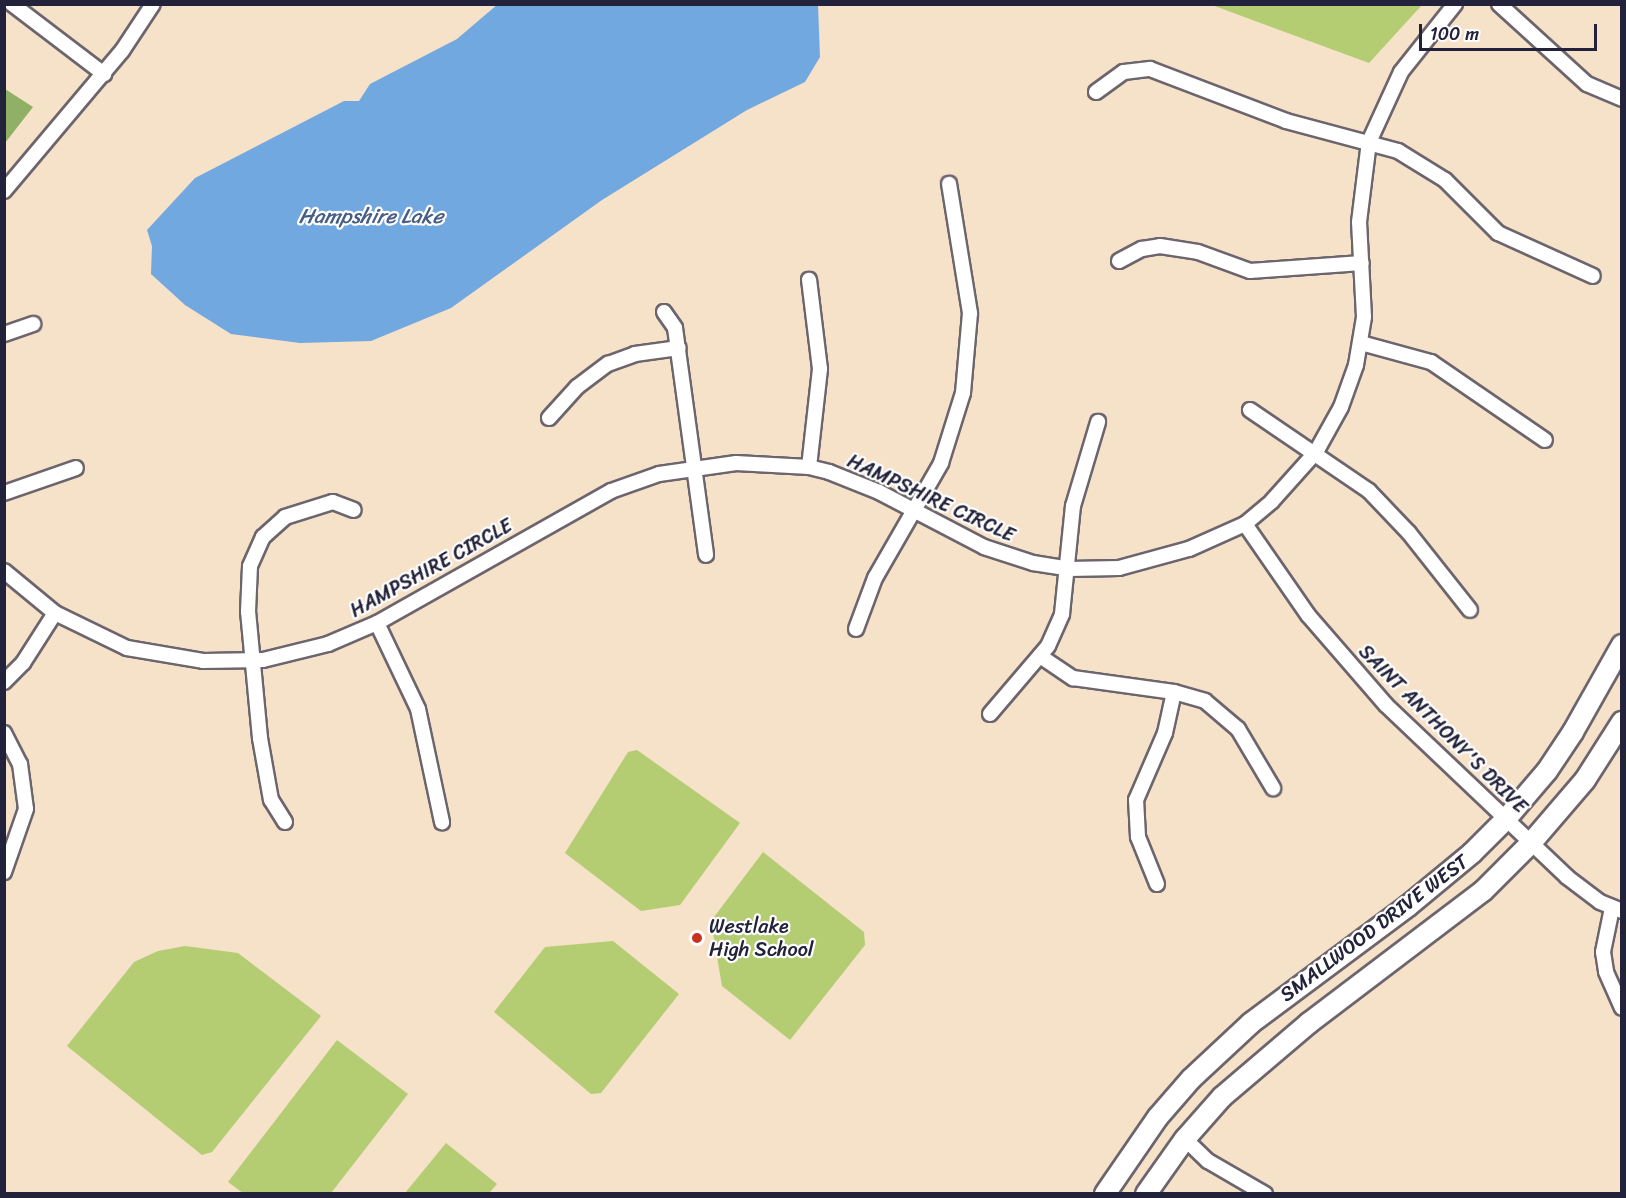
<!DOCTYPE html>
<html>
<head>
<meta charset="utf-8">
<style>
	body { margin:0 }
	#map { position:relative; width:1626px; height:1198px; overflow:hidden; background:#f6e1c9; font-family:Sriracha,sans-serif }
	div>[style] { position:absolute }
	.green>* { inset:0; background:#b4cd73 }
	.forest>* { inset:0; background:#8fb065 }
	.water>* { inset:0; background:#72a8e0 }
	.roads { filter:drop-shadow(2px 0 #6c656d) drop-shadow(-2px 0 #6c656d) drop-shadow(0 2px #6c656d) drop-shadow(0 -2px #6c656d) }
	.street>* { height:14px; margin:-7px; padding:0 7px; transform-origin:7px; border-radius:7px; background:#fff }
	.secondary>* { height:20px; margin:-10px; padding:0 10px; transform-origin:10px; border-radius:10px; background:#fff }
	.dots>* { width:16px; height:16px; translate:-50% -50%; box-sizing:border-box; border:3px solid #fff; border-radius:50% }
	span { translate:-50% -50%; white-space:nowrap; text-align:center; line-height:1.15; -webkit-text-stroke:4.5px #fff; paint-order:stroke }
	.street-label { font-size:20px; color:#22223b }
	.poi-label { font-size:20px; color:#22223b }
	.left { translate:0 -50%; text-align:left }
	.water-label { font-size:21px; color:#465e85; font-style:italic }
	.frame { position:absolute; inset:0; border:6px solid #22223b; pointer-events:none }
	.scale { position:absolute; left:1419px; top:24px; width:178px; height:27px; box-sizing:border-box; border:3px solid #22223b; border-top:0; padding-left:8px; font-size:18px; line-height:21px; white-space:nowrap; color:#22223b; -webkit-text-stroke:4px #fff; paint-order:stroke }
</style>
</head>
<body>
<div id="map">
	<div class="green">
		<div style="clip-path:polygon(1212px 5px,1422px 5px,1369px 63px)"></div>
		<div style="clip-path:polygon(637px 750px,740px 823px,680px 905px,641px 911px,565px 853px,628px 752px)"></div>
		<div style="clip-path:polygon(763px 852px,864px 932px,865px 945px,790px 1040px,722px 986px,711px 921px)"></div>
		<div style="clip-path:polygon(613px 941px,679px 994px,601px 1093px,591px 1094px,494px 1012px,545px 947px)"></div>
		<div style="clip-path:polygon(185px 946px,238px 953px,321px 1016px,212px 1152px,202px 1155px,67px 1046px,134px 962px,158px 951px)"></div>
		<div style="clip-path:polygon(337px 1040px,408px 1094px,331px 1193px,243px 1193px,228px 1182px)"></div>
		<div style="clip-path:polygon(446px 1143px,497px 1184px,489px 1193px,405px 1193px)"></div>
	</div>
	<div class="forest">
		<div style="clip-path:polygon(5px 89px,33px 107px,5px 143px)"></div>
	</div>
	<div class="water">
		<div style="clip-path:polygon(498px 4px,818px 5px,820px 57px,805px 82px,747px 110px,602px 200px,451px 308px,371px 341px,300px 343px,231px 334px,185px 305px,151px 274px,152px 246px,147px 230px,195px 178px,344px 101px,359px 101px,370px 84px,457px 39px)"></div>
	</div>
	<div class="roads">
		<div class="street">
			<div style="left:12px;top:4px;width:116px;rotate:37.3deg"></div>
			<div style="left:1499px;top:4px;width:119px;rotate:42.3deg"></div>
			<div style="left:1587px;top:84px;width:38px;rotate:23deg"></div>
			<div style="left:1096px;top:92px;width:34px;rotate:-36deg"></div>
			<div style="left:1124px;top:72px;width:26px;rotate:-7deg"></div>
			<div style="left:1150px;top:69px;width:146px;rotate:20.9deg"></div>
			<div style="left:1286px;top:121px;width:116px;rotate:15deg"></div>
			<div style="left:1398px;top:151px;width:55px;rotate:31.7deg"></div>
			<div style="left:1445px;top:180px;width:75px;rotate:45deg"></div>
			<div style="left:1498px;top:233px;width:104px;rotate:24.4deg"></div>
			<div style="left:4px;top:191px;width:183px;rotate:-49.9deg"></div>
			<div style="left:122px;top:51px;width:56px;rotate:-56.6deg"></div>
			<div style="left:1119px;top:261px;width:26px;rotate:-28deg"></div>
			<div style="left:1142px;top:249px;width:18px;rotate:-9deg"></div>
			<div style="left:1160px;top:246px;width:38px;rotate:9deg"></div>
			<div style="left:1198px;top:252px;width:55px;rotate:20.1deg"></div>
			<div style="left:1250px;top:271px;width:112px;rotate:-4.1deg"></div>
			<div style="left:664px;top:312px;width:19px;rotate:55deg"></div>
			<div style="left:675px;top:328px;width:229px;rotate:82.2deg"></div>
			<div style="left:4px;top:334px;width:31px;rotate:-19deg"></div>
			<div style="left:1361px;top:343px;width:73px;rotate:15.2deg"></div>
			<div style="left:1431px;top:362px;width:138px;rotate:34.4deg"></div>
			<div style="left:1250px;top:410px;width:144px;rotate:34.2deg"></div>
			<div style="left:1369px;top:491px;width:58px;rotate:46.4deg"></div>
			<div style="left:1409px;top:533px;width:98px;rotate:51.6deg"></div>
			<div style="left:549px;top:418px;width:42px;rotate:-47.9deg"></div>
			<div style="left:577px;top:387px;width:39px;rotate:-37deg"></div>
			<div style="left:608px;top:364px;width:29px;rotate:-20deg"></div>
			<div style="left:635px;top:354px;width:44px;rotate:-7.8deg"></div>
			<div style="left:809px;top:467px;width:99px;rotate:-83.6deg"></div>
			<div style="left:820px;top:369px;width:90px;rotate:-97deg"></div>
			<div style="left:4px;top:493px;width:76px;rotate:-19.1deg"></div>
			<div style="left:1245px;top:524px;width:111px;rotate:55.3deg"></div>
			<div style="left:1308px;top:615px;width:119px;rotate:49.1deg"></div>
			<div style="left:1386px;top:705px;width:250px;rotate:43.5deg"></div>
			<div style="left:1567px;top:877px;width:41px;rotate:37.1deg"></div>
			<div style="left:1600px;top:902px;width:24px;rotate:22deg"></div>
			<div style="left:4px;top:571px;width:66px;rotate:39.5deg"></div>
			<div style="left:55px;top:613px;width:80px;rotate:25.9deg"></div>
			<div style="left:127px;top:648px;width:77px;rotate:9.7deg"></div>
			<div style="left:203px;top:661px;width:60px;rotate:-1deg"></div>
			<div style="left:263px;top:660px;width:67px;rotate:-13.8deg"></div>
			<div style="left:328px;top:644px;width:53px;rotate:-23.2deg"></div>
			<div style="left:377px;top:623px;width:269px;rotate:-29.4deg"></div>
			<div style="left:611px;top:491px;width:51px;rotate:-19.5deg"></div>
			<div style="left:659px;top:474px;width:78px;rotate:-8.1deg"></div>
			<div style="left:736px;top:463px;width:73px;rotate:3.1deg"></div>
			<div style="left:809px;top:467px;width:21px;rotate:14deg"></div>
			<div style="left:829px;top:472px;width:54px;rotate:21.8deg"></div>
			<div style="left:879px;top:492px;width:119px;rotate:27.6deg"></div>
			<div style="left:984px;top:547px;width:52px;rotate:18.1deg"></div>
			<div style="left:1033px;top:563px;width:36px;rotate:9deg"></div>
			<div style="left:1069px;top:569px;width:50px;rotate:-1.1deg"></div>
			<div style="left:1119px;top:568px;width:73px;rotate:-15.2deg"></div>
			<div style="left:1189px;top:549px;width:61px;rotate:-24.1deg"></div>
			<div style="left:1245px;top:524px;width:35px;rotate:-40deg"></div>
			<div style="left:1272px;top:501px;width:66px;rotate:-48.1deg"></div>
			<div style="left:1316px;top:452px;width:51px;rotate:-60.9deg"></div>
			<div style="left:1341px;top:407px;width:45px;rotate:-70.3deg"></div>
			<div style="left:1356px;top:365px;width:49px;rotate:-80.5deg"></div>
			<div style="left:1364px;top:317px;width:95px;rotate:-93deg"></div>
			<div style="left:1359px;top:222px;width:81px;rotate:-82.9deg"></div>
			<div style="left:1369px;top:142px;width:77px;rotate:-65.4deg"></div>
			<div style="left:1401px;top:72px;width:87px;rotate:-51.5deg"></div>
			<div style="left:377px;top:623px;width:95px;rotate:64.5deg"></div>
			<div style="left:418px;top:709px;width:116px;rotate:78deg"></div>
			<div style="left:856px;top:629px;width:54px;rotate:-69.6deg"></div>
			<div style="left:875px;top:578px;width:133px;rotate:-60.1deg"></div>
			<div style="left:941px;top:463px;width:73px;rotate:-72.6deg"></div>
			<div style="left:963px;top:393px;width:80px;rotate:-85deg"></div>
			<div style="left:970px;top:313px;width:131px;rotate:-99.2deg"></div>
			<div style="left:1040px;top:656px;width:40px;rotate:34deg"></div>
			<div style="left:1073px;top:678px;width:102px;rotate:7.9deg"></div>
			<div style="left:1174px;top:692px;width:32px;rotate:16deg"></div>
			<div style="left:1205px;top:701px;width:43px;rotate:40.3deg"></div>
			<div style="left:1238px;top:729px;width:69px;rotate:59.3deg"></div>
			<div style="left:4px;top:682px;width:27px;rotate:-45deg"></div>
			<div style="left:23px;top:663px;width:59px;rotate:-57.4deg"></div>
			<div style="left:990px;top:714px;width:89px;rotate:-49.5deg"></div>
			<div style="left:1048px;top:646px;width:35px;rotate:-66deg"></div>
			<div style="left:1062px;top:614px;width:109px;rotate:-84.2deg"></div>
			<div style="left:1073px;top:506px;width:88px;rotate:-73.4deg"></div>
			<div style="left:4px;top:733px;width:35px;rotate:63deg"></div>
			<div style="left:20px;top:764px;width:45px;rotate:82.4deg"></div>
			<div style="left:26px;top:809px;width:67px;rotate:109.2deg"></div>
			<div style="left:285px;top:822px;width:26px;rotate:-122deg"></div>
			<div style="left:271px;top:800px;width:63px;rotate:-100.1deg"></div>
			<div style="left:260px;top:738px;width:127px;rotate:-95.4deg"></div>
			<div style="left:248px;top:612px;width:46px;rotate:-87.5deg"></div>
			<div style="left:250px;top:566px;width:32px;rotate:-66deg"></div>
			<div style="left:263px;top:537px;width:30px;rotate:-42deg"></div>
			<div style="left:285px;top:517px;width:50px;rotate:-17.4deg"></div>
			<div style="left:333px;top:502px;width:22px;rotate:21deg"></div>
			<div style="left:1157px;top:884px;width:51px;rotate:-112deg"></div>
			<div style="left:1138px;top:837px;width:37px;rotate:-93deg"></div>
			<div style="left:1136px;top:800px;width:73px;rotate:-66.6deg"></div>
			<div style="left:1165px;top:733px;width:42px;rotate:-77.6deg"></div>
			<div style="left:1612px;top:908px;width:45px;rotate:101.6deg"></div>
			<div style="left:1603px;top:952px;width:20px;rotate:81deg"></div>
			<div style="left:1606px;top:972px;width:39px;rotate:66deg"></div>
			<div style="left:1185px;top:1139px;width:32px;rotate:44deg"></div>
			<div style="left:1208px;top:1161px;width:66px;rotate:30.1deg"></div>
		</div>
		<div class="secondary">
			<div style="left:1105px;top:1194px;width:93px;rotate:-55.5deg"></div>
			<div style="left:1158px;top:1117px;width:50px;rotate:-49deg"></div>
			<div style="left:1191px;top:1079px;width:82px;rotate:-43deg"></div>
			<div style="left:1251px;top:1023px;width:196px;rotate:-36.7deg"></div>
			<div style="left:1408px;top:906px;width:83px;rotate:-39.6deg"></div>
			<div style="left:1472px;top:853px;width:48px;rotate:-45deg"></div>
			<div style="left:1506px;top:819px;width:63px;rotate:-49.5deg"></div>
			<div style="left:1547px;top:771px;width:47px;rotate:-56.3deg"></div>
			<div style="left:1573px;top:732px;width:100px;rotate:-60.6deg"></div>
			<div style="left:1146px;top:1194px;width:67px;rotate:-54.7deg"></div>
			<div style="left:1185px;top:1139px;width:56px;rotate:-48.6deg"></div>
			<div style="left:1222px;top:1097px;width:114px;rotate:-40.4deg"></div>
			<div style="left:1309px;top:1023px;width:218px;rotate:-37.2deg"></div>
			<div style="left:1483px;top:891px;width:68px;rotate:-45deg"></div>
			<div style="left:1531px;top:843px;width:83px;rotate:-49.4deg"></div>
			<div style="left:1585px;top:780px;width:69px;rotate:-57.5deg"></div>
		</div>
	</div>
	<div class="dots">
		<div style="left:697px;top:938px;background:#c8321e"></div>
	</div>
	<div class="street-label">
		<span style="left:931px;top:498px;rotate:25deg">HAMPSHIRE CIRCLE</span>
		<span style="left:431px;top:568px;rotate:-29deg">HAMPSHIRE CIRCLE</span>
		<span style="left:1443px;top:729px;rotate:45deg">SAINT ANTHONY'S DRIVE</span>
		<span style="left:1374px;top:928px;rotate:-37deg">SMALLWOOD DRIVE WEST</span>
	</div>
	<div class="poi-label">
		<span class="left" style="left:709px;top:938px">Westlake<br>High School</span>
	</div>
	<div class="water-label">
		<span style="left:371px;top:216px">Hampshire Lake</span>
	</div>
	<div class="frame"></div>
	<div class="scale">100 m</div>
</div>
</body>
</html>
